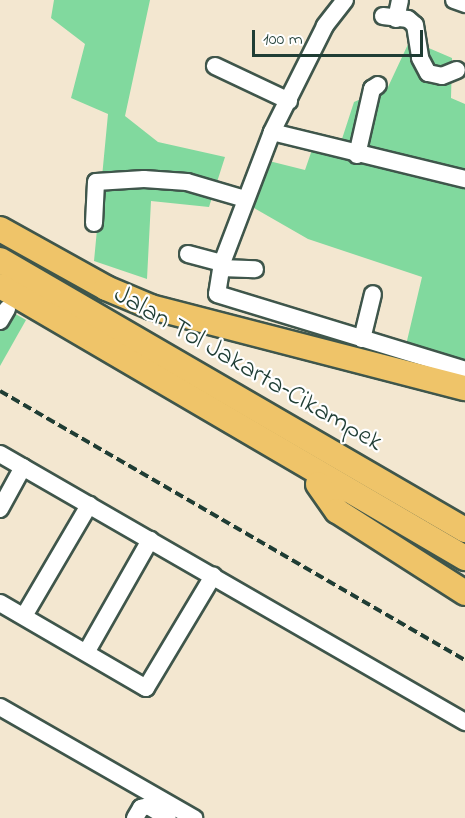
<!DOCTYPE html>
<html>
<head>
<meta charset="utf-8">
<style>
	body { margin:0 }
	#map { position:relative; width:465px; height:818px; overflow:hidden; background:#f3e7d0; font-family:"Indie Flower",sans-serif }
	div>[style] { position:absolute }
	.green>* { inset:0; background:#81d99e }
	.roads { filter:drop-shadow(2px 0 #3f564b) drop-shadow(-2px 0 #3f564b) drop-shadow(0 2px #3f564b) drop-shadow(0 -2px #3f564b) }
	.minor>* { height:16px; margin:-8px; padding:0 8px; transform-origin:8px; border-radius:8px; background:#fff }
	.highway>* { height:24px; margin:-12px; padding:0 12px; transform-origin:12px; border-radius:12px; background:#efc469 }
	.rail>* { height:4px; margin-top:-2px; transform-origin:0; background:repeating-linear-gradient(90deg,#1f3d34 0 9px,transparent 0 13.5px) }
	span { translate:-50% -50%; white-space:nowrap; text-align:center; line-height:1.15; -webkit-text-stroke:4.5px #fff; paint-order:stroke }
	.street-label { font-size:27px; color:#1f3d34 }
	.scale { position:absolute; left:252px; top:30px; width:171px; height:27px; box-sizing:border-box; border:3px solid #1f3d34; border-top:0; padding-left:8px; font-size:18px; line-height:21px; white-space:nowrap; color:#1f3d34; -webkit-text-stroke:4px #fff; paint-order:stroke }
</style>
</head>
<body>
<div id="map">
	<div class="green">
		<div style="clip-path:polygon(54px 0,150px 0,125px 116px,158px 142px,225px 157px,209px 207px,151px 201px,147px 279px,94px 261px,108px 114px,71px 98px,85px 44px,51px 18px)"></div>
		<div style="clip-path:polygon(410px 40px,452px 58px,451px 98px,465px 104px,465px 371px,402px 362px,422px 277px,308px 239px,249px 205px,265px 160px,305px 170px,315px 141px,341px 142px,354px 102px,388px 87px)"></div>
		<div style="clip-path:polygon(0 305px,26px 320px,0 366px)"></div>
	</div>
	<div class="roads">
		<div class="minor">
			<div style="left:345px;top:0;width:33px;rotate:128deg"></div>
			<div style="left:325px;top:26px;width:119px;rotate:116.6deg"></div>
			<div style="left:272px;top:132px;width:140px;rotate:110.9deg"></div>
			<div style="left:222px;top:263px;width:31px;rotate:99deg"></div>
			<div style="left:217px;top:294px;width:259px;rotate:17deg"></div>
			<div style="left:454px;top:0;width:12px;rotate:20deg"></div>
			<div style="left:383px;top:16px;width:25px;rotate:7deg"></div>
			<div style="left:408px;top:19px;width:9px;rotate:41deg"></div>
			<div style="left:415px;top:25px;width:33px;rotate:81deg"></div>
			<div style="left:420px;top:58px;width:17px;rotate:62deg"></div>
			<div style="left:428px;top:73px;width:14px;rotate:12deg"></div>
			<div style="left:442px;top:76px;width:16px;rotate:-22deg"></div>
			<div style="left:396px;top:19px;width:19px;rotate:-78deg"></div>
			<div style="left:215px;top:66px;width:82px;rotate:25.3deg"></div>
			<div style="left:272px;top:132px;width:199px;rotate:13.7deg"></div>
			<div style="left:357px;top:155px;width:68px;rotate:-77.2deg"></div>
			<div style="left:372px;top:89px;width:7px;rotate:-34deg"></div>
			<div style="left:94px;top:223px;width:41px;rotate:-87.2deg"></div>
			<div style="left:96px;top:182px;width:48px;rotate:-3.6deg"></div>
			<div style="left:144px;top:179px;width:43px;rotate:4deg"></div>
			<div style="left:187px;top:182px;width:60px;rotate:16.3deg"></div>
			<div style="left:188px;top:254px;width:35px;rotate:15deg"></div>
			<div style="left:221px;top:268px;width:34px;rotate:2deg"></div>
			<div style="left:0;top:321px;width:14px;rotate:-60deg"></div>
			<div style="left:362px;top:339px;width:46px;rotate:-76.3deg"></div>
			<div style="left:0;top:454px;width:537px;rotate:29.96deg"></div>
			<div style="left:0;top:509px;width:48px;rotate:-61.3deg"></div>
			<div style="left:0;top:603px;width:169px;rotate:30.2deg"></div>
			<div style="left:146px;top:688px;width:131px;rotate:-59.1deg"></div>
			<div style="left:24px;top:616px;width:129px;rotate:-59.6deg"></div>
			<div style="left:87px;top:651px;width:128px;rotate:-60.4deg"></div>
			<div style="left:0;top:707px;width:224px;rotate:29.8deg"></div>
			<div style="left:135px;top:818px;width:12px;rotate:-59deg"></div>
			<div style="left:141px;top:808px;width:7px;rotate:-16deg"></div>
			<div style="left:148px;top:806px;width:23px;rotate:31deg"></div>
		</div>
		<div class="highway">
			<div style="left:0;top:229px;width:121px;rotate:29.1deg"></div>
			<div style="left:106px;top:288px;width:49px;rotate:22.9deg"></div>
			<div style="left:151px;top:307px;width:324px;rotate:14.5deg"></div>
			<div style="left:0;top:260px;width:538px;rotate:30.14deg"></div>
			<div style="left:0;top:286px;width:539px;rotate:30.33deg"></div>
			<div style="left:318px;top:484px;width:33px;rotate:55deg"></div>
			<div style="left:337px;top:511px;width:152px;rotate:32.6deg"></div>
		</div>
	</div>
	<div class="rail">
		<div style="left:0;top:391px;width:537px;rotate:30.05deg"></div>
	</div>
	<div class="street-label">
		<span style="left:248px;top:369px;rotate:30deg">Jalan Tol Jakarta–Cikampek</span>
	</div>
	<div class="scale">100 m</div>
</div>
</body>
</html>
